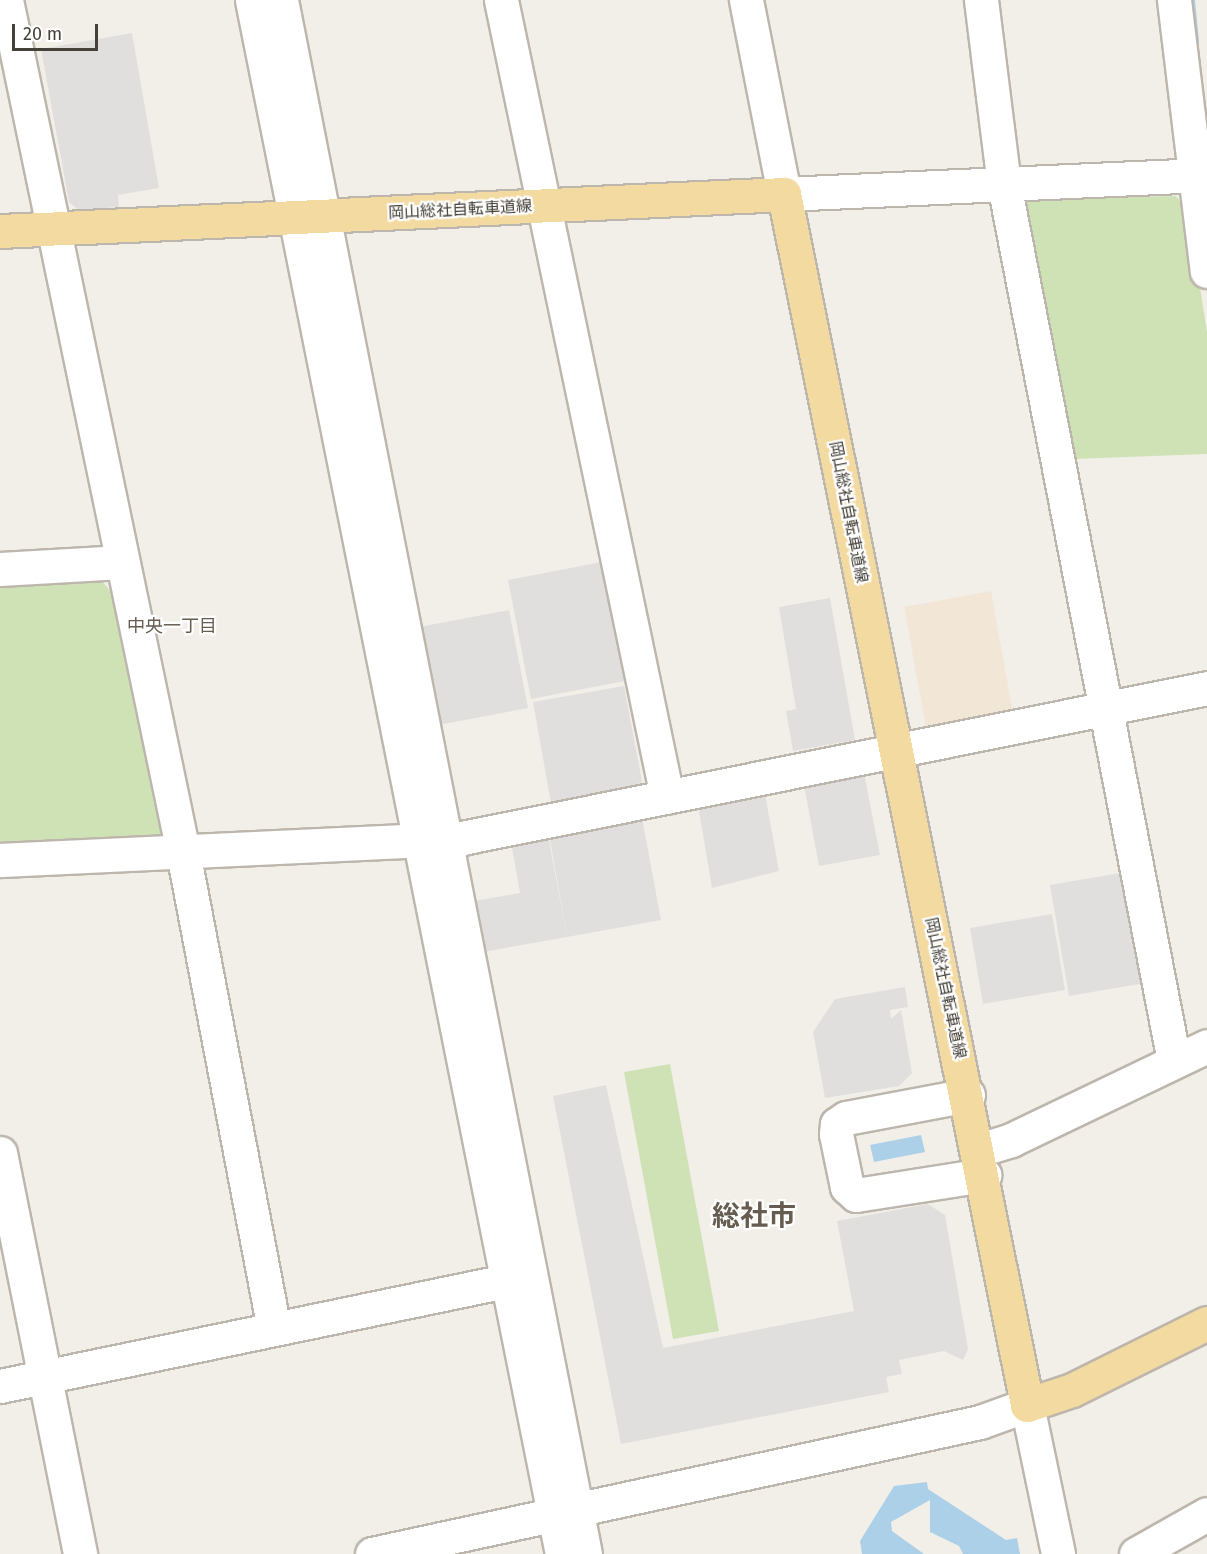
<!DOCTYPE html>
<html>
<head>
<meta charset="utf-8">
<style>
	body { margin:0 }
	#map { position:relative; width:1207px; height:1554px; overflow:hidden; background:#f2efe9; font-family:"Fira Sans","Noto Sans JP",sans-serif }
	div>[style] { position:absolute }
	.commercial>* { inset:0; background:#f2e6d6 }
	.green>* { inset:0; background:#cfe2b6 }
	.parking>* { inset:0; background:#e1dfdd }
	.water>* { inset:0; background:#acd0e8 }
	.stream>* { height:8px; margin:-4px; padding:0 4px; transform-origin:4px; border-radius:4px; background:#acd0e8 }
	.roads { filter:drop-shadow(2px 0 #bdb6ac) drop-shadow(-2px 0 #bdb6ac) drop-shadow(0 2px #bdb6ac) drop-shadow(0 -2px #bdb6ac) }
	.minor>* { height:33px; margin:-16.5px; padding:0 16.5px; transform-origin:16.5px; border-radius:16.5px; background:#fff }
	.major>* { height:33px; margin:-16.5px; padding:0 16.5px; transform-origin:16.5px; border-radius:16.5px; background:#f3daa1 }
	span { translate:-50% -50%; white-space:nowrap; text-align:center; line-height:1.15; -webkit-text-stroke:4.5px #fff; paint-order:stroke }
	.street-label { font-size:16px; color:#454038 }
	.neighbourhood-label { font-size:18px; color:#665d50 }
	.town-label { font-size:28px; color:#665d50; font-weight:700 }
	.scale { position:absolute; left:12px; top:24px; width:86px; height:27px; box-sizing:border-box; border:3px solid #454038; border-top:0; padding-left:8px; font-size:18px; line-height:21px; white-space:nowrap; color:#454038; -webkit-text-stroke:4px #fff; paint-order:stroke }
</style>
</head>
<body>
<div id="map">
	<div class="commercial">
		<div style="clip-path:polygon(991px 591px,1013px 713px,926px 728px,904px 607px)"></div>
	</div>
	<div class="green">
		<div style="clip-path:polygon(1176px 196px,1188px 211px,1207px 332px,1207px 454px,1074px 459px,1067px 453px,1016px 210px,1028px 199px)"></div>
		<div style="clip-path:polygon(100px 579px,113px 594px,161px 832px,155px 840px,0 848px,0 585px)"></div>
		<div style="clip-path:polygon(670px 1064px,719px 1331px,673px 1339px,624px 1072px)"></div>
	</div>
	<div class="parking">
		<div style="clip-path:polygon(132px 33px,159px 188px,118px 195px,119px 207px,78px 210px,69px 202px,41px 49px)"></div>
		<div style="clip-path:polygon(602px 562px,625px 681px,531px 699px,508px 580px)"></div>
		<div style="clip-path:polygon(830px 598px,855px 740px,793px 751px,786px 711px,796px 709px,779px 607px)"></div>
		<div style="clip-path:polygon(509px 610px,528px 708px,438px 725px,419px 627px)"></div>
		<div style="clip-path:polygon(624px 686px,642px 781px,633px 789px,551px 803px,533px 702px)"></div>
		<div style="clip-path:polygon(864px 773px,880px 855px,819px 866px,804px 785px)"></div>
		<div style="clip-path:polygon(765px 794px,779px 871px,712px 888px,698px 805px)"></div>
		<div style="clip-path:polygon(642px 818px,661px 920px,567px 937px,549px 834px)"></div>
		<div style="clip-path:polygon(548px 835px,567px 937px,483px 952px,474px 901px,520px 893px,511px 842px)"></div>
		<div style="clip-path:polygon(1126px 872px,1145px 983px,1069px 996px,1050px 885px)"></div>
		<div style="clip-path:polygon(1052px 914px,1065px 990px,983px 1004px,970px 928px)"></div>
		<div style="clip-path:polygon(905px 987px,908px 1007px,890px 1010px,891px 1019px,901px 1010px,912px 1073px,899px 1086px,825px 1098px,813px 1032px,835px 999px)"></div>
		<div style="clip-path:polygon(606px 1085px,663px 1348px,854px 1311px,837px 1221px,928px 1204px,945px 1215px,968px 1349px,963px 1360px,944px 1351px,899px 1360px,902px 1374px,886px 1377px,889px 1392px,621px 1444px,553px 1096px)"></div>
	</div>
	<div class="water">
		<div style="clip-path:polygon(921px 1135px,925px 1152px,874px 1162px,870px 1145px)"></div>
		<div style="clip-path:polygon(927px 1482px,928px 1489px,1006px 1540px,1017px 1538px,1020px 1554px,963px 1554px,959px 1546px,930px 1532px,930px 1500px,891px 1522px,892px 1531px,924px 1554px,862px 1554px,860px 1541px,894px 1486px)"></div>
	</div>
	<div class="stream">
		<div style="left:1191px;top:0;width:41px;rotate:84.4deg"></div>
	</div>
	<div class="roads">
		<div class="minor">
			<div style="left:6px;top:0;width:870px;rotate:78.26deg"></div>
			<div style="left:183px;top:852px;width:485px;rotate:79.2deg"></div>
			<div style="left:252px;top:0;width:1585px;rotate:78.72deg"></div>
			<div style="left:281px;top:0;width:1583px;rotate:78.93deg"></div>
			<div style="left:501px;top:0;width:814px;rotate:78.23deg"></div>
			<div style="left:746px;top:0;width:198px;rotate:78.9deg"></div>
			<div style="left:784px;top:194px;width:423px;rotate:-2.6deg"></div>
			<div style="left:981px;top:0;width:185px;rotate:82.9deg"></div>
			<div style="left:1004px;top:184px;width:893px;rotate:79.03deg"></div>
			<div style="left:1174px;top:0;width:273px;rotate:83.1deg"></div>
			<div style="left:0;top:569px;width:122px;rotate:-3.3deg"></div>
			<div style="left:0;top:860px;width:463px;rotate:-2.7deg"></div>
			<div style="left:462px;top:838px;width:760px;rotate:-11.38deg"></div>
			<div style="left:968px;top:1095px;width:124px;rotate:169.3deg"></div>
			<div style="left:846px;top:1118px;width:11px;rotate:146deg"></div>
			<div style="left:837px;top:1124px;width:10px;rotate:96deg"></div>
			<div style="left:836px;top:1134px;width:54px;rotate:78.3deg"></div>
			<div style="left:847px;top:1187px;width:12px;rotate:42deg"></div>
			<div style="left:856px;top:1195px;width:130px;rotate:-8.9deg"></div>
			<div style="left:979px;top:1150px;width:34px;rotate:-17deg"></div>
			<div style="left:1011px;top:1140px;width:217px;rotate:-25.6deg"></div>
			<div style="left:0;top:1153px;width:409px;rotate:78.7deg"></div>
			<div style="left:0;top:1386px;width:541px;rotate:-11.73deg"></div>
			<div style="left:372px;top:1554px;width:622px;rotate:-12.25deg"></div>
			<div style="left:980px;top:1422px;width:50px;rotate:-19.9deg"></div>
			<div style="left:1027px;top:1405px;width:152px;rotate:78.2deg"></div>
			<div style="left:1136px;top:1554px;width:81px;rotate:-29.4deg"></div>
		</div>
		<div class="major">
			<div style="left:0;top:231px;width:785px;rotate:-2.7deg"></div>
			<div style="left:784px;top:194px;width:1235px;rotate:78.65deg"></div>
			<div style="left:1027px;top:1405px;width:47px;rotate:-18.4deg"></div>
			<div style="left:1072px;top:1390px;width:151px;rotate:-26.4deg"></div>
		</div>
	</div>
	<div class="street-label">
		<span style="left:460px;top:210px;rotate:-3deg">岡山総社自転車道線</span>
		<span style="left:848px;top:512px;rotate:79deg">岡山総社自転車道線</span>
		<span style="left:945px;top:988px;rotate:78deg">岡山総社自転車道線</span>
	</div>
	<div class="neighbourhood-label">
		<span style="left:172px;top:626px">中央一丁目</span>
	</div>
	<div class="town-label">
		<span style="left:754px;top:1216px">総社市</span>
	</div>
	<div class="scale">20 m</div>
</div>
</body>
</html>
